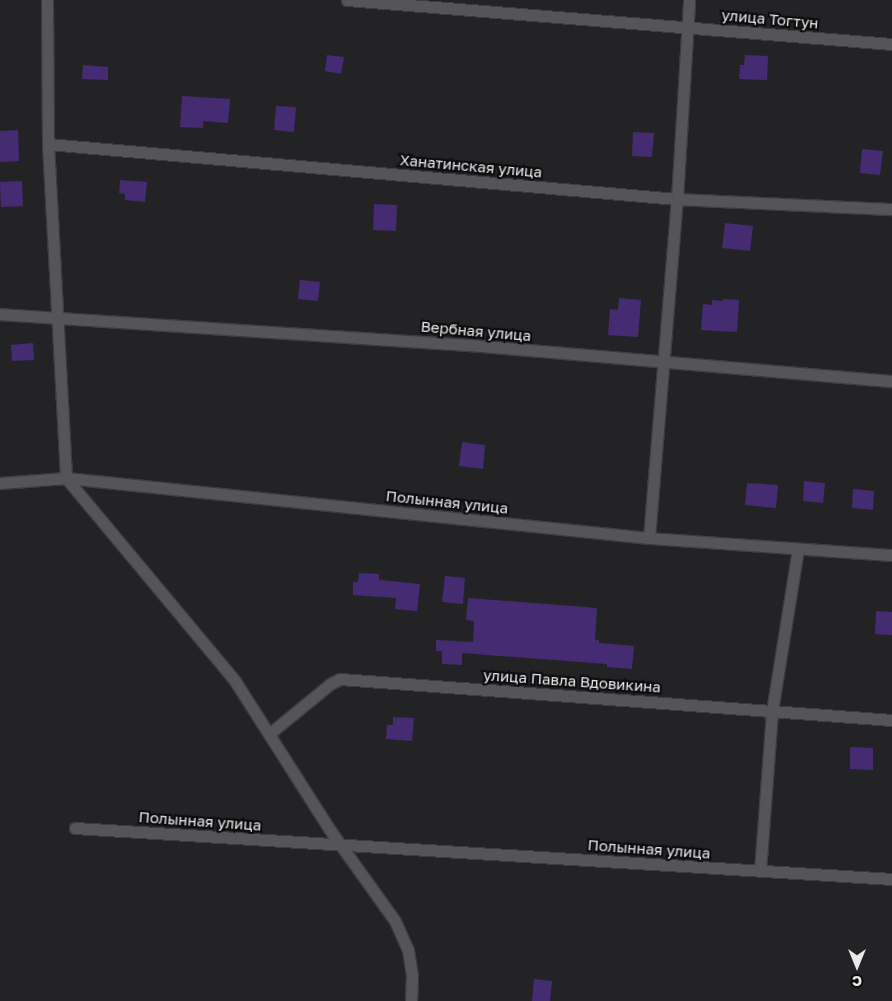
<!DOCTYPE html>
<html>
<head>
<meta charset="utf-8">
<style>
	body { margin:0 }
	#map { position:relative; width:892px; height:1001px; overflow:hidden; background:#232326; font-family:"Golos Text",sans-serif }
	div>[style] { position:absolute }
	.building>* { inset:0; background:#452c72 }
	.roads { filter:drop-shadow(1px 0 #3d3d3f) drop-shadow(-1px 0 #3d3d3f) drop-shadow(0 1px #3d3d3f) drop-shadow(0 -1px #3d3d3f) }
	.minor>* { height:11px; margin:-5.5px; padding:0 5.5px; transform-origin:5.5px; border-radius:5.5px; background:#555458 }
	span { translate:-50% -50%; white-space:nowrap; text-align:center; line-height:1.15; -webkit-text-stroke:4.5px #0d0c0e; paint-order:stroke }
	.street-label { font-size:15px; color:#e9e9ea }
	.north { position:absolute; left:832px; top:941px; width:50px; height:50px; -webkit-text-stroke:4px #0d0c0e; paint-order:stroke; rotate:180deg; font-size:14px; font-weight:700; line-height:20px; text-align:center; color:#e9e9ea }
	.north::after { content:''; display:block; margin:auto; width:18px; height:22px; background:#e9e9ea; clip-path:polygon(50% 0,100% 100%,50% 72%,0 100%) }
</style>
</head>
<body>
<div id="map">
	<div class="building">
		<div style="clip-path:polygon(327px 55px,344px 57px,341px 74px,325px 71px)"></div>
		<div style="clip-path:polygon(745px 55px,768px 56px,767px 80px,739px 79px,740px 65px,744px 65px)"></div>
		<div style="clip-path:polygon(83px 65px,108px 67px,108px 80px,82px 79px)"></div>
		<div style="clip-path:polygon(182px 96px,230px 99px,228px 123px,203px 121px,203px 128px,180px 127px)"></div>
		<div style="clip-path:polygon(276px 106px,296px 107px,294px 132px,274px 130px)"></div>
		<div style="clip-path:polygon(18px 130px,19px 161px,0 162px,0 131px)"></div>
		<div style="clip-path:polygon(633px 132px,654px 133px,652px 157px,632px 156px)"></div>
		<div style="clip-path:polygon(862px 149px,883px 151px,880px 175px,860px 173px)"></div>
		<div style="clip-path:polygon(120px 180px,147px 182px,145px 202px,125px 200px,125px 194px,119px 193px)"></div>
		<div style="clip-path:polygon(22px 181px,23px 206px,1px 207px,0 182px)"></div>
		<div style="clip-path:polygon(374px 204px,397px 205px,396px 231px,373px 230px)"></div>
		<div style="clip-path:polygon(725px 223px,753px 226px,750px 251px,722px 248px)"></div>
		<div style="clip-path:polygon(300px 280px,320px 282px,318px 301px,298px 299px)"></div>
		<div style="clip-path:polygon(619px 298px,641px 300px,638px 337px,608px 335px,610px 309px,618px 310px)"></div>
		<div style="clip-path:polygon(723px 299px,739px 300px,737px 332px,701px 330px,703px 304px,712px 305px,712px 300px,723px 301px)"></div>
		<div style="clip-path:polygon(33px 343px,34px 360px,12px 361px,11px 345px)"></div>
		<div style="clip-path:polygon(462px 442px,485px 445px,483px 469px,459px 466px)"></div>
		<div style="clip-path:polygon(804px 481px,825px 483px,823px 503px,803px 501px)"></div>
		<div style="clip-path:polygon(747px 483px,778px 485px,776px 508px,745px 505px)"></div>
		<div style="clip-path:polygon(853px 489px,874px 491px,873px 510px,852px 508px)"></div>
		<div style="clip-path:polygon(359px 573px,379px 574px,379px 580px,420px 584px,417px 611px,395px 609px,396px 598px,353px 595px,353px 582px,358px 582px)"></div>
		<div style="clip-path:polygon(445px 576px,465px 578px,463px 604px,442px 602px)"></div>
		<div style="clip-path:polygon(468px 598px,597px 608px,595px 640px,599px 640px,599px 643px,634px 646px,632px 669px,607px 667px,607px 664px,462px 653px,462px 665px,442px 664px,442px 651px,436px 651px,436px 640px,473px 642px,474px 621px,466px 620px)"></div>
		<div style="clip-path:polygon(876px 611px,892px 612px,892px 635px,875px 634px)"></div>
		<div style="clip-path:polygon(393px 717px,414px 718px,412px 741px,386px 739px,387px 725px,393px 725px)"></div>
		<div style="clip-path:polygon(850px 747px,873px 748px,873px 770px,850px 769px)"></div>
		<div style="clip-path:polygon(534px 979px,552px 981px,550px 1001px,532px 1001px)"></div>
	</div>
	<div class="roads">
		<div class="minor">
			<div style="left:47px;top:0;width:144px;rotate:89.6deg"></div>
			<div style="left:48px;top:144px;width:334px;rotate:86.9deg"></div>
			<div style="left:66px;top:478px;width:264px;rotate:50.2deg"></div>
			<div style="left:235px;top:681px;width:180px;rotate:57.5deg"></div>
			<div style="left:332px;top:833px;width:108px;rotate:54.4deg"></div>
			<div style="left:395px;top:921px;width:32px;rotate:66deg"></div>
			<div style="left:408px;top:950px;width:24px;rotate:81deg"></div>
			<div style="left:412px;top:974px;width:27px;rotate:92deg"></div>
			<div style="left:347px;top:0;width:547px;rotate:4.62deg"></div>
			<div style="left:48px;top:144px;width:631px;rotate:5deg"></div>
			<div style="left:677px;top:199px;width:215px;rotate:2.7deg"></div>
			<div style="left:0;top:314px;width:471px;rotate:3.8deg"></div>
			<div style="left:470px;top:345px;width:424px;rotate:4.9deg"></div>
			<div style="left:0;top:483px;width:66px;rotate:-4.3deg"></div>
			<div style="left:66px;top:478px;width:586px;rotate:5.88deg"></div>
			<div style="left:649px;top:538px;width:244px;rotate:4deg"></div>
			<div style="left:649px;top:538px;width:340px;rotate:-85.3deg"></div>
			<div style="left:677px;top:199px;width:199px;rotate:-86.5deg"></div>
			<div style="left:269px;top:734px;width:79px;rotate:-39.3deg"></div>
			<div style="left:330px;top:684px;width:11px;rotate:-27deg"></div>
			<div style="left:340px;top:679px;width:554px;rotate:4.25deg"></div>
			<div style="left:75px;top:828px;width:819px;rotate:3.57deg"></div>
			<div style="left:760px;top:871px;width:160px;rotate:-85.7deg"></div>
			<div style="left:772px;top:711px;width:164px;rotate:-80.9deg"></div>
		</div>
	</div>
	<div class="street-label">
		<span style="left:770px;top:19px;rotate:5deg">улица Тогтун</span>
		<span style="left:471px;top:166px;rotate:5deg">Ханатинская улица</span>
		<span style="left:476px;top:331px;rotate:5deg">Вербная улица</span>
		<span style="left:447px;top:502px;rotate:6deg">Полынная улица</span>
		<span style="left:572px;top:681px;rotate:4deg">улица Павла Вдовикина</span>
		<span style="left:200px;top:821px;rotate:4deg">Полынная улица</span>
		<span style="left:649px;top:849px;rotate:4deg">Полынная улица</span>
	</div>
	<div class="north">С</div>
</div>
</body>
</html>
